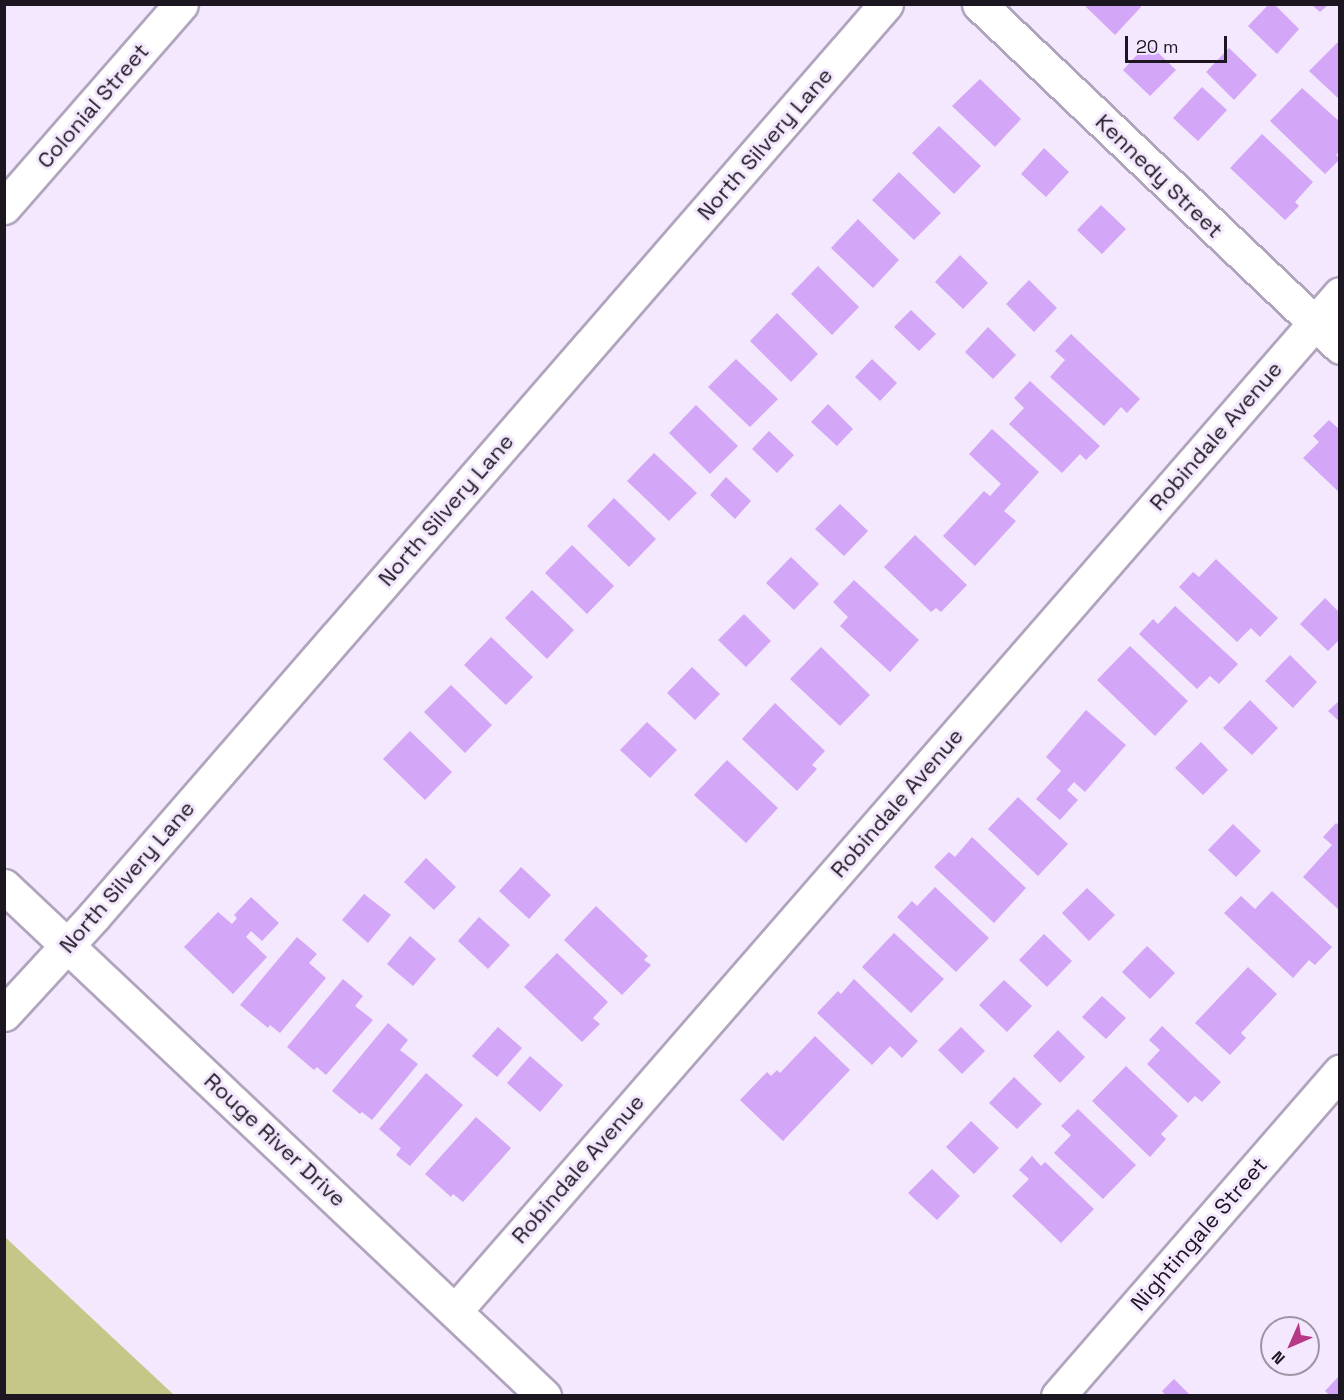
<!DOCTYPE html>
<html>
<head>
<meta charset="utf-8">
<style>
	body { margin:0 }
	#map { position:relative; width:1344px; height:1400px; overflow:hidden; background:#f3e8fd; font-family:"Space Grotesk",sans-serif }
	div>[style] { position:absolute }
	.green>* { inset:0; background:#c4c787 }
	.building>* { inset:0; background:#d3a6f7 }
	.roads { filter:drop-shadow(2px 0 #b1a4bd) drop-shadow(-2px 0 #b1a4bd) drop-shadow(0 2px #b1a4bd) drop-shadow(0 -2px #b1a4bd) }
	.street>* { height:33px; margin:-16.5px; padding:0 16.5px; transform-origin:16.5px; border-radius:16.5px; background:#fff }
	span { translate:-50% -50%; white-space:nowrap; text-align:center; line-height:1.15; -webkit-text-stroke:6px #f3e8fd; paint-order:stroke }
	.street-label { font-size:22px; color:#1b161f }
	.frame { position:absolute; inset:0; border:6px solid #1b161f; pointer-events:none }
	.north { position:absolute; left:1260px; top:1316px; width:60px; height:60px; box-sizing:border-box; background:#f3e8fd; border:2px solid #9d94a4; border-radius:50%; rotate:225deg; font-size:16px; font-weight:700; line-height:24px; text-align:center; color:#1b161f }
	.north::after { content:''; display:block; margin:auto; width:21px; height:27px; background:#b63887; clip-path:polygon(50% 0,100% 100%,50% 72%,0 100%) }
	.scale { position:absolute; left:1125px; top:36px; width:102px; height:27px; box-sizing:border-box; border:3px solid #1b161f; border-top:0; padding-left:8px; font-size:18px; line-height:21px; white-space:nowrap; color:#1b161f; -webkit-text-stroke:4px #f3e8fd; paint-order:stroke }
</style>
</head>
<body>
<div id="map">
	<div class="green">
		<div style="clip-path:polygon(5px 1237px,174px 1395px,5px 1395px)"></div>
	</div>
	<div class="building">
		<div style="clip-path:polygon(1088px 4px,1139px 4px,1141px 7px,1115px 35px,1086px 7px)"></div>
		<div style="clip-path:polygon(1269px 4px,1274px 4px,1299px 29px,1277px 54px,1248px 26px)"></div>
		<div style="clip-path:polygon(1312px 5px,1328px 5px,1320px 12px)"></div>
		<div style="clip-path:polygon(1340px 40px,1340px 100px,1309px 71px)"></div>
		<div style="clip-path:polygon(1148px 43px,1176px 70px,1150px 96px,1123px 70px)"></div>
		<div style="clip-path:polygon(1229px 48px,1257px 75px,1234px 100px,1206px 72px)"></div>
		<div style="clip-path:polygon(980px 79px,1021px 119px,995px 147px,952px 106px)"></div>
		<div style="clip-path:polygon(1202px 87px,1227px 110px,1198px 141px,1173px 118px)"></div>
		<div style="clip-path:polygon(1302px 88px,1340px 122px,1340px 151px,1336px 155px,1340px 159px,1325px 174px,1270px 121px)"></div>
		<div style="clip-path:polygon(939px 126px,981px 166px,954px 194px,912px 153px)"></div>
		<div style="clip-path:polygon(1262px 134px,1313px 182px,1295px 202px,1299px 206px,1285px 220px,1230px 168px)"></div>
		<div style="clip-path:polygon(1044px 148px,1069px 172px,1046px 197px,1021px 174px)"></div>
		<div style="clip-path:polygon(899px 172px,941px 213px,914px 240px,872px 200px)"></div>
		<div style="clip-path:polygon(1101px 205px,1126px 229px,1102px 254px,1077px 230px)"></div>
		<div style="clip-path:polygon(858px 219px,899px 260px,873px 288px,831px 248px)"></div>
		<div style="clip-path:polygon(960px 255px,988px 283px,963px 309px,935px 282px)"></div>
		<div style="clip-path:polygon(818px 266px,859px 307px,832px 335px,791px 294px)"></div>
		<div style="clip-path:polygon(1029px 280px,1057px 308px,1034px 332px,1006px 304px)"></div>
		<div style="clip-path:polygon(911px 310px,936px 334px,919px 351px,894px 327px)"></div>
		<div style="clip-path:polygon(777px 313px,818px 354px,791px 382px,750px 341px)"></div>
		<div style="clip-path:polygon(988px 327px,1016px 355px,993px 379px,965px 352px)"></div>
		<div style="clip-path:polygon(1071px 334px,1140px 399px,1127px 413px,1121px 407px,1104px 426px,1050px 377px,1065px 360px,1055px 351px)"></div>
		<div style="clip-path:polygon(736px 359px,778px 399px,750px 427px,708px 387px)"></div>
		<div style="clip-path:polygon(872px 359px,897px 383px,880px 401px,855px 377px)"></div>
		<div style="clip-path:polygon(1030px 381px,1100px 446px,1086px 460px,1080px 454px,1062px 473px,1009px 424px,1024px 408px,1014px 398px)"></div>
		<div style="clip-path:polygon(828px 404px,853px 429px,837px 446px,811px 422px)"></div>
		<div style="clip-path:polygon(696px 405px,738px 446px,710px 474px,669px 433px)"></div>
		<div style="clip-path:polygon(1329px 420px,1340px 430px,1340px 493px,1303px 458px,1319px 442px,1313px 436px)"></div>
		<div style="clip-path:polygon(992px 429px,1039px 472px,1004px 511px,1016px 521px,975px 566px,943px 536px,984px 491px,990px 496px,1001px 484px,969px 454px)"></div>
		<div style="clip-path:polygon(769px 431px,794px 455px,777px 473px,752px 449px)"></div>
		<div style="clip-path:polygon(654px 453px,697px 493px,669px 521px,627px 481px)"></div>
		<div style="clip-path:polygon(726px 477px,751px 501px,735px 519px,710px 495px)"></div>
		<div style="clip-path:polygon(614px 498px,656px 539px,629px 567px,587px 526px)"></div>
		<div style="clip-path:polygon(840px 504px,868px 531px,844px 556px,815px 529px)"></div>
		<div style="clip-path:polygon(915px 535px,967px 585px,941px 612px,936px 608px,931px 612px,884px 567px)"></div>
		<div style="clip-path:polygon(572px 545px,614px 586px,587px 614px,545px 573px)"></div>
		<div style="clip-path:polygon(791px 557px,819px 584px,794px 610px,766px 583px)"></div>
		<div style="clip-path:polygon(1216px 559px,1278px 618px,1260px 637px,1251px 628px,1237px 642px,1179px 587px,1193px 572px,1199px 577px)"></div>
		<div style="clip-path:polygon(854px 580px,919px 640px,890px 672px,840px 626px,848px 617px,833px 602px)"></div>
		<div style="clip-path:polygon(532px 590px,574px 630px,547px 659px,505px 618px)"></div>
		<div style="clip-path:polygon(1325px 598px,1340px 613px,1340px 639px,1328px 651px,1300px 624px)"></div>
		<div style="clip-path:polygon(1175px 606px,1238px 664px,1219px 684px,1210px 676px,1197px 689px,1139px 634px,1153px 619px,1158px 624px)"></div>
		<div style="clip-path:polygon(744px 614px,771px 641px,746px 667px,718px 640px)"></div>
		<div style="clip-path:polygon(491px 637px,533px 677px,506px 705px,464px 665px)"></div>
		<div style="clip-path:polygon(1130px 646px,1188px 701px,1155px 736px,1097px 680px)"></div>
		<div style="clip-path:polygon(821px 647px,870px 695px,840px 726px,790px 679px)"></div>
		<div style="clip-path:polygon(1290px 655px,1317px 682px,1293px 708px,1265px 681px)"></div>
		<div style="clip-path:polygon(692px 667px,720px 694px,695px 720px,667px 693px)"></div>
		<div style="clip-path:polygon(451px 685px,492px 725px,465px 753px,424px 712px)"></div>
		<div style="clip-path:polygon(1250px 700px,1278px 728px,1252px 755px,1223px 728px)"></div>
		<div style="clip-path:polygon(1340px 700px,1340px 722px,1328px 711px)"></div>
		<div style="clip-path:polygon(775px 703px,825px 751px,812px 765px,817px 769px,797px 791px,742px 739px)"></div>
		<div style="clip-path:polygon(1086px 710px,1126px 745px,1085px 792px,1074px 782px,1067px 790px,1078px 800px,1060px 820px,1036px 799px,1061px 771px,1046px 757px)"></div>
		<div style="clip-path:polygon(647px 722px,677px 750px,650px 778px,620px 750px)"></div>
		<div style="clip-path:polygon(410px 731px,452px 772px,425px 800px,383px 759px)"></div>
		<div style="clip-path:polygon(1201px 742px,1228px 770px,1203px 795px,1175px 768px)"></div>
		<div style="clip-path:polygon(727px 760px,778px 808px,746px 843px,694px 795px)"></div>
		<div style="clip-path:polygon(1018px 797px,1068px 844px,1038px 876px,988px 829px)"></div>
		<div style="clip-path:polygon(1336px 823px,1340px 826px,1340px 911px,1303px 877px,1332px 845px,1323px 837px)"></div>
		<div style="clip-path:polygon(1233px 824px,1261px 851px,1236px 877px,1208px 850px)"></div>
		<div style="clip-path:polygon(972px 837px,1026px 888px,994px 923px,934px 867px,949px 852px,955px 857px)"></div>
		<div style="clip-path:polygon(426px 858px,456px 887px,434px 910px,404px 882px)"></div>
		<div style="clip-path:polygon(521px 867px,551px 895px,529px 919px,499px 891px)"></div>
		<div style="clip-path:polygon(935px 887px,989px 938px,956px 972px,897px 917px,912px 901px,917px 906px)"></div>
		<div style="clip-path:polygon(1087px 888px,1115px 915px,1089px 941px,1062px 913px)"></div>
		<div style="clip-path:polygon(1272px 891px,1332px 947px,1315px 965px,1309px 960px,1293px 978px,1224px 913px,1241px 896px,1255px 909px)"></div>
		<div style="clip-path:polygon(364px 894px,391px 915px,368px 943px,342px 920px)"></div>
		<div style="clip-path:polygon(251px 897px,279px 923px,262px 941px,251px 931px,246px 937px,267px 957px,233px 994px,184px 947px,218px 912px,232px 924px,237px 918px,234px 915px)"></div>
		<div style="clip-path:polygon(596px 906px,648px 956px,644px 960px,651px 965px,622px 995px,564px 940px)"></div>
		<div style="clip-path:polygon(479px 917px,510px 945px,488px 969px,458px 941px)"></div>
		<div style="clip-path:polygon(894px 933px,944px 979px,911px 1013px,862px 967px)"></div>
		<div style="clip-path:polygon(1044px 934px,1072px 961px,1047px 987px,1019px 960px)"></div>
		<div style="clip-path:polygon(410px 936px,436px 959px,413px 986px,387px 964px)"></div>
		<div style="clip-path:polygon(297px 937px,317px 954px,309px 963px,326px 978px,280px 1033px,270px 1025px,268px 1028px,240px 1005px)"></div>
		<div style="clip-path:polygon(1147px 946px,1175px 973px,1150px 999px,1122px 972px)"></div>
		<div style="clip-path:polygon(557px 953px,608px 1002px,593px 1018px,600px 1024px,582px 1042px,524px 987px)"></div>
		<div style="clip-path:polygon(1248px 967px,1277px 994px,1241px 1033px,1246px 1038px,1230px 1055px,1195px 1023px)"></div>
		<div style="clip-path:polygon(343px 979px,363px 996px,355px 1006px,373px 1020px,326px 1075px,317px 1067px,314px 1070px,287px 1047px)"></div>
		<div style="clip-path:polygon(854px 979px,918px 1041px,902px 1058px,890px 1046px,872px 1065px,817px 1013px,838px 991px,841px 994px)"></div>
		<div style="clip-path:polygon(1004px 980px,1032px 1006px,1007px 1032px,979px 1005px)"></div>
		<div style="clip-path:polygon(1102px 996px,1126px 1018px,1106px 1039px,1082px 1017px)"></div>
		<div style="clip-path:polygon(388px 1023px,408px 1040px,400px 1050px,418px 1064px,372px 1120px,362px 1112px,360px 1114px,332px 1091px)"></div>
		<div style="clip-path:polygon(1162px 1026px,1221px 1082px,1202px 1102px,1195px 1096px,1188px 1103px,1147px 1064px,1160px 1050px,1149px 1040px)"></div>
		<div style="clip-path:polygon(498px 1027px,522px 1048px,497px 1077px,472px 1056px)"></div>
		<div style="clip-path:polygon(961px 1027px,985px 1051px,962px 1074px,938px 1050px)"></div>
		<div style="clip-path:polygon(1058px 1030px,1085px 1057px,1060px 1083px,1033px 1056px)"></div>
		<div style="clip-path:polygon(815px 1036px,850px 1070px,783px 1141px,740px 1100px,767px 1072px,771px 1076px,777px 1070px,780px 1073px)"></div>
		<div style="clip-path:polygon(530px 1056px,563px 1085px,540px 1112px,507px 1083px)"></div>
		<div style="clip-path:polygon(1126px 1066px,1178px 1116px,1161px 1134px,1166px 1139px,1150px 1157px,1092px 1101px)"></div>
		<div style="clip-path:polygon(426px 1073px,463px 1105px,410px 1166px,396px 1155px,401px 1148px,379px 1129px)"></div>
		<div style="clip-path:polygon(1014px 1077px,1042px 1104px,1017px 1129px,989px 1103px)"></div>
		<div style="clip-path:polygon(1078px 1109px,1136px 1165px,1103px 1199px,1054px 1153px,1071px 1135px,1061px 1126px)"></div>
		<div style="clip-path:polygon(476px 1117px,511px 1148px,463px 1202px,453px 1194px,451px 1197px,425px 1174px)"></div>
		<div style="clip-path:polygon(971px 1121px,999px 1148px,974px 1174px,946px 1147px)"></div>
		<div style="clip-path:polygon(1032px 1156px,1041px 1166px,1045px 1162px,1094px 1209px,1061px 1243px,1012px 1196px,1029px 1179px,1019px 1170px)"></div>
		<div style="clip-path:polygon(932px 1169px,960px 1196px,937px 1220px,908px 1193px)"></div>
		<div style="clip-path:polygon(1340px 1375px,1340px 1396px,1330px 1396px,1325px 1391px)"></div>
		<div style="clip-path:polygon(1174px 1379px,1191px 1396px,1166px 1396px,1162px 1391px)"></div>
	</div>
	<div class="roads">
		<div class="street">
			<div style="left:979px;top:4px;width:498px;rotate:43.5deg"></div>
			<div style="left:4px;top:207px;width:269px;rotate:-48.9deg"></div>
			<div style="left:4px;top:886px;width:743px;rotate:43.36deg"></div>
			<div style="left:4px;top:1014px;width:133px;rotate:-47.4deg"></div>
			<div style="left:94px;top:916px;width:1208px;rotate:-49.03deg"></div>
			<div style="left:455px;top:1311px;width:1348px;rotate:-48.97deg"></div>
			<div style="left:1058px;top:1396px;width:430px;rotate:-49deg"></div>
		</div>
	</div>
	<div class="street-label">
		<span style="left:93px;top:106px;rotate:-49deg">Colonial Street</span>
		<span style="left:765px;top:144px;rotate:-49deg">North Silvery Lane</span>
		<span style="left:1159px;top:176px;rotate:44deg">Kennedy Street</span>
		<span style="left:1216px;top:436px;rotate:-49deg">Robindale Avenue</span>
		<span style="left:446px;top:510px;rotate:-49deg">North Silvery Lane</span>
		<span style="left:897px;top:803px;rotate:-49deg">Robindale Avenue</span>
		<span style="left:127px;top:877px;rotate:-49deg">North Silvery Lane</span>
		<span style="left:275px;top:1140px;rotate:43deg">Rouge River Drive</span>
		<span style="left:578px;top:1169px;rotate:-49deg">Robindale Avenue</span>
		<span style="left:1199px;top:1234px;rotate:-49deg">Nightingale Street</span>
	</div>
	<div class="frame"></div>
	<div class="north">N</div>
	<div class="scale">20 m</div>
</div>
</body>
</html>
